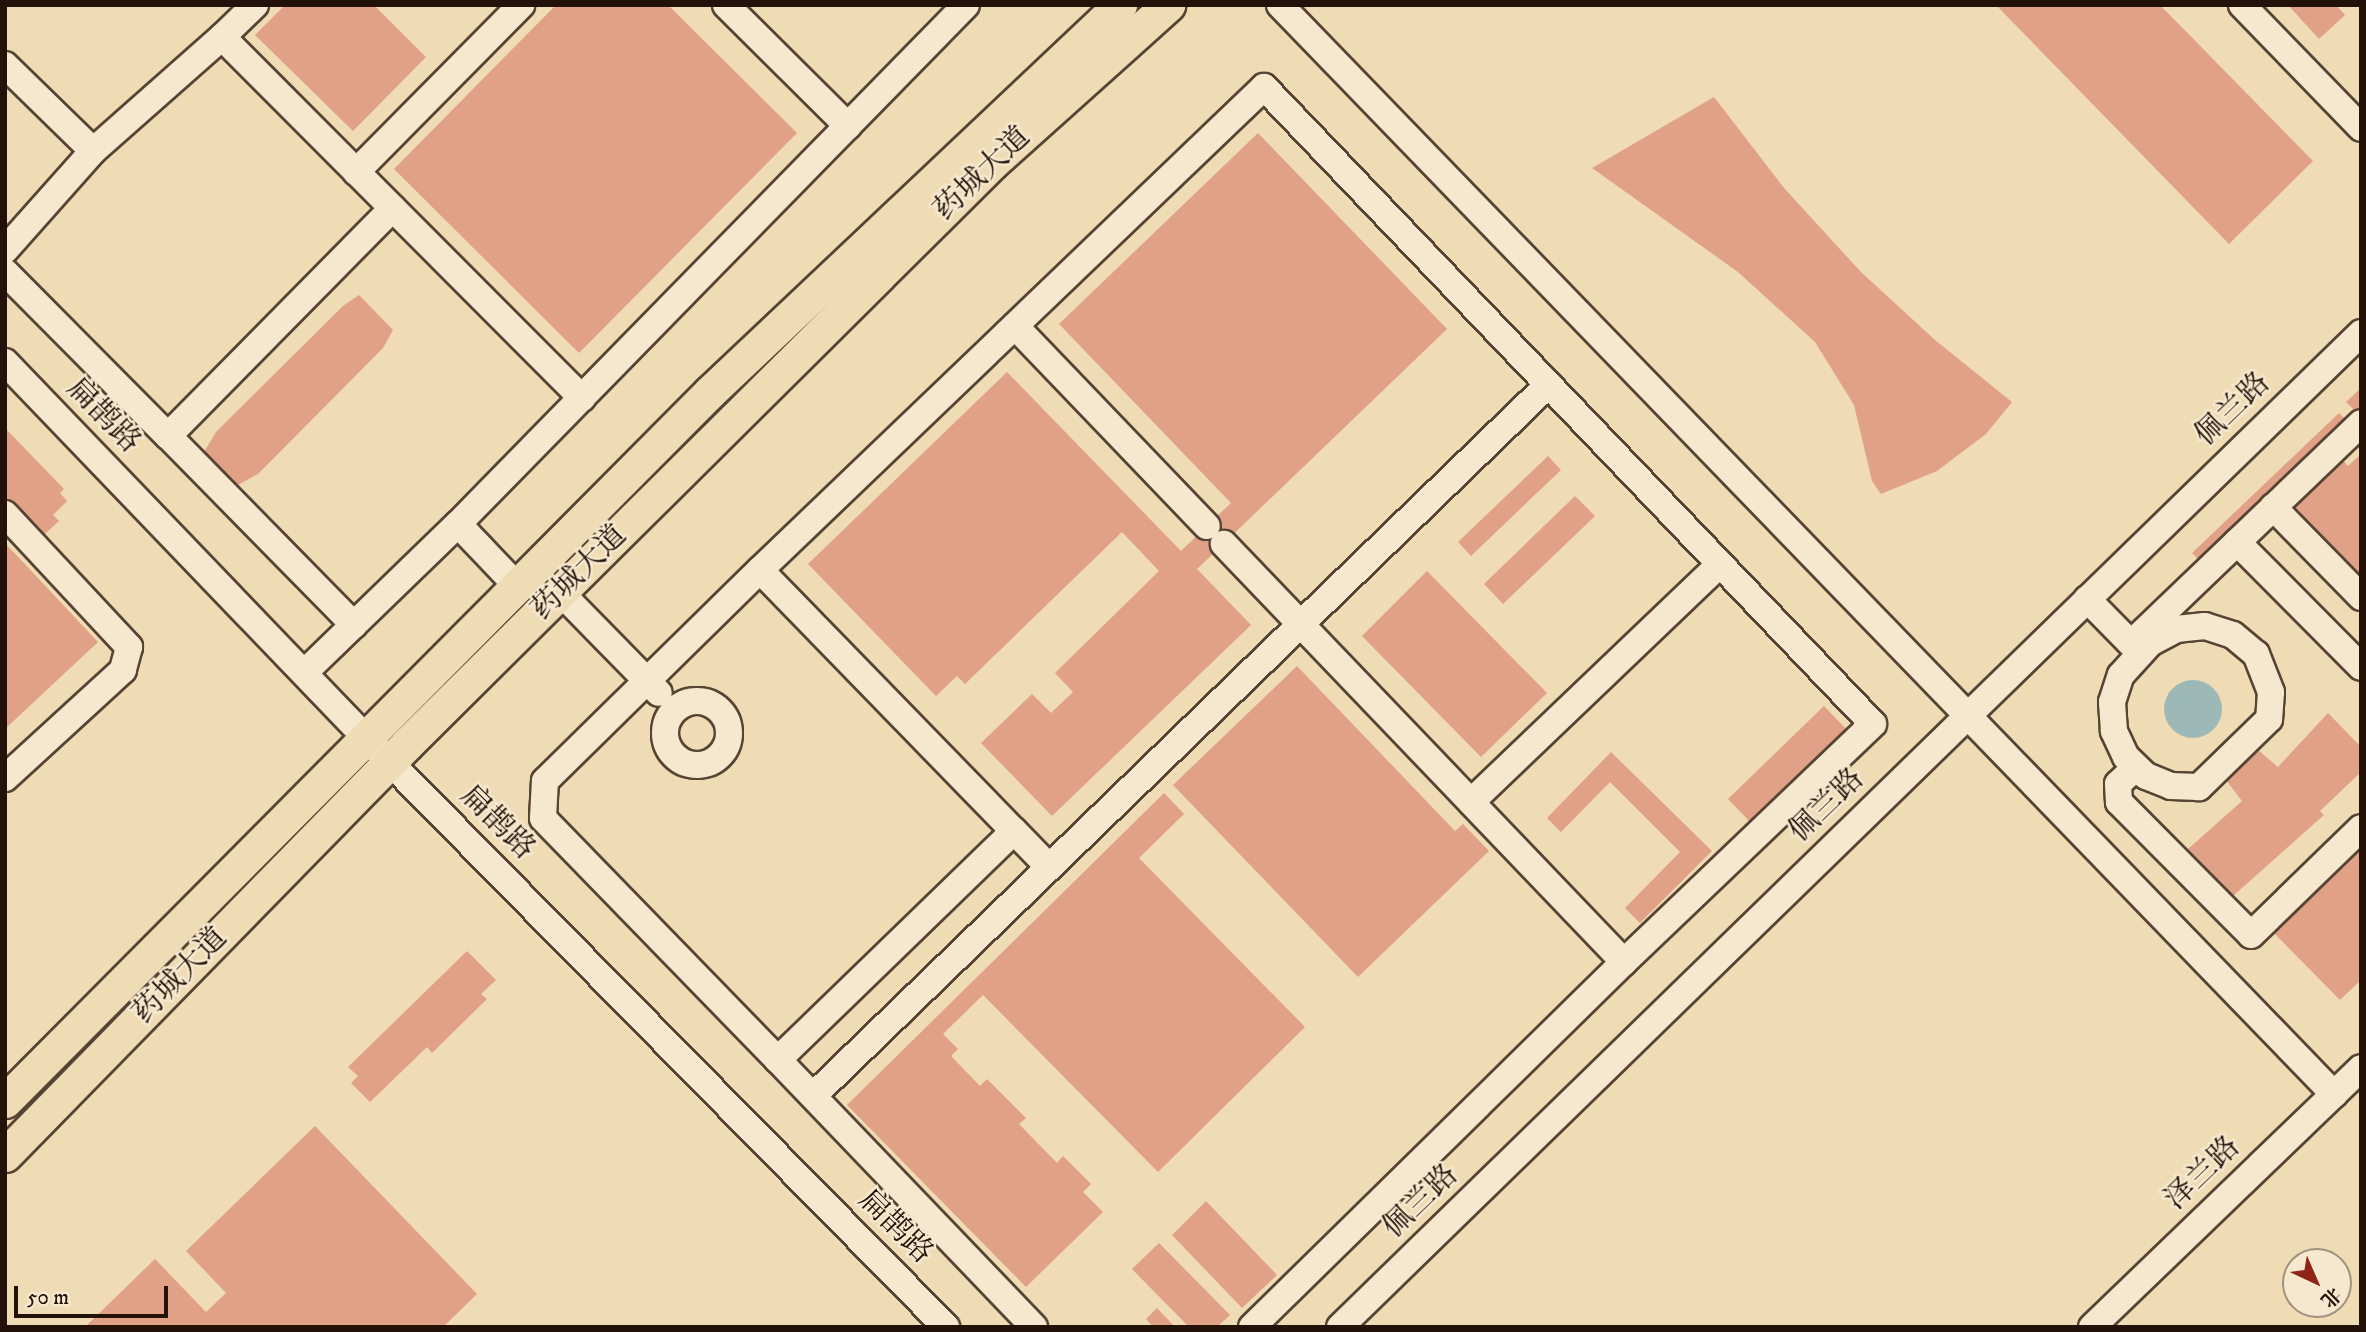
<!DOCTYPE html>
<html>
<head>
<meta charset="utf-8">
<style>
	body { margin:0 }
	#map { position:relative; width:2366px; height:1332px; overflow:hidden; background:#efdbb4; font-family:"IM FELL DW Pica","Noto Serif SC",serif }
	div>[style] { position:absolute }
	.water>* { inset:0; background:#9db9b7 }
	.round { border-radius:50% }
	.building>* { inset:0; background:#e1a187 }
	.roads { filter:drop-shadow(2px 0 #564434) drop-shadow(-2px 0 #564434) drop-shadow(0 2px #564434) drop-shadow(0 -2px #564434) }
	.minor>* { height:26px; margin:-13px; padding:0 13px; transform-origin:13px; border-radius:13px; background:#f5e8ce }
	.minor>.ring { margin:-13px; padding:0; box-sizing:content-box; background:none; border:26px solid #f5e8ce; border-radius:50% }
	.major>* { height:33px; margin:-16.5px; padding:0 16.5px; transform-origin:16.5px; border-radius:16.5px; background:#efdbb4 }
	span { translate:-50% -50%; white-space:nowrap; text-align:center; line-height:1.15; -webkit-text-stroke:5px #f5e8ce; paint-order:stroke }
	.street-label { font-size:30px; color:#231209 }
	.frame { position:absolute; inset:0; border:7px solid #231209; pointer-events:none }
	.north { position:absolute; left:2282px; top:1248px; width:70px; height:70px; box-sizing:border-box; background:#f5e8ce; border:2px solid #a1927f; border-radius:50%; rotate:136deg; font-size:19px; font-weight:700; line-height:28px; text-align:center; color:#231209 }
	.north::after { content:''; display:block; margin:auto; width:24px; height:32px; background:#8f2418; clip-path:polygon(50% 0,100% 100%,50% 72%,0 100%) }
	.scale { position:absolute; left:14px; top:1286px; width:154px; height:32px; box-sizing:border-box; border:4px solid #231209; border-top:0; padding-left:9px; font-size:21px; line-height:24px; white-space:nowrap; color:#231209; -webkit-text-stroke:5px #f5e8ce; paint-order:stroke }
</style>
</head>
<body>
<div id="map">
	<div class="water">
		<div class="round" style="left:2164px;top:680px;width:58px;height:58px"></div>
	</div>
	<div class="building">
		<div style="clip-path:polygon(285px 5px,374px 5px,426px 57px,353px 131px,255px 35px)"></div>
		<div style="clip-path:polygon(556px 5px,668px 5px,797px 133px,579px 353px,394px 169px)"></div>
		<div style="clip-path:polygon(1996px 5px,2160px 5px,2313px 161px,2229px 244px)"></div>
		<div style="clip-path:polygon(2288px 5px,2336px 5px,2345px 15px,2319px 39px)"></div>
		<div style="clip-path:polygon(1714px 97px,1784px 188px,1861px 272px,1935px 340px,2012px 402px,1986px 434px,1937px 471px,1881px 494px,1872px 481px,1854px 405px,1815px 342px,1738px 272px,1592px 168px)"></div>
		<div style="clip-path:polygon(1258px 133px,1447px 329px,1197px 569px,1251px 625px,1052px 816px,981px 743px,1032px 694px,1051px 713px,1073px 692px,1055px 673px,1159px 571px,1122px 532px,965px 684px,957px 676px,936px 696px,808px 564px,1007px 372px,1181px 551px,1231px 503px,1059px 324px)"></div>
		<div style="clip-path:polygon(359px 295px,393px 330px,383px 348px,258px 474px,238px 485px,204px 452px,216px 432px,343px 306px)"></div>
		<div style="clip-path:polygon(2361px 388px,2361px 413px,2359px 415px,2346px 402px)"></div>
		<div style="clip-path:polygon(2339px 413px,2350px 424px,2204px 565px,2192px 553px)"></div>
		<div style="clip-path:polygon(5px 428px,64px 489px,60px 493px,67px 501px,53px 515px,59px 521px,45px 534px,5px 499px)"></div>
		<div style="clip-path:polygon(2361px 454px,2361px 575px,2293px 505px,2341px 458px,2348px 466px)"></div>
		<div style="clip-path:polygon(1548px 456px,1561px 470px,1471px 556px,1458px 542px)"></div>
		<div style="clip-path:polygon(1575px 496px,1595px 516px,1503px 604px,1484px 584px)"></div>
		<div style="clip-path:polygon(5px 543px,98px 642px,5px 729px)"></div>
		<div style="clip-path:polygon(1427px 571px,1547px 693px,1481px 757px,1362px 636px)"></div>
		<div style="clip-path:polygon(1297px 666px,1455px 831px,1463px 824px,1489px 851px,1358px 977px,1173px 785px)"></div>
		<div style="clip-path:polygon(1824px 706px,1850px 733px,1754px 826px,1728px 799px)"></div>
		<div style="clip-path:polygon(2328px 713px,2361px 747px,2361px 772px,2320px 811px,2324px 815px,2233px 896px,2188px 849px,2242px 801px,2220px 772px,2250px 743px,2278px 767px)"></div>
		<div style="clip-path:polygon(1611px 752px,1712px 851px,1640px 923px,1625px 908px,1680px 852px,1610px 782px,1561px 832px,1547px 818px)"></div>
		<div style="clip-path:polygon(1164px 793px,1184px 814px,1139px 858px,1305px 1027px,1158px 1172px,983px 995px,943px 1034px,958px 1049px,951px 1056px,980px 1086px,987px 1079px,1026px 1118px,1019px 1124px,1057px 1163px,1063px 1156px,1091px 1184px,1083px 1192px,1103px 1212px,1026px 1287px,847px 1105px)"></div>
		<div style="clip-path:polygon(2361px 846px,2361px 980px,2340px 1000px,2273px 932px)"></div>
		<div style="clip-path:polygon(467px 951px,496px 980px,481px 994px,487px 999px,432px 1053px,427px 1047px,370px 1102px,351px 1083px,358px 1076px,348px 1067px)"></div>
		<div style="clip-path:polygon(315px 1126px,477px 1294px,443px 1327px,85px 1327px,155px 1259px,206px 1312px,226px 1293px,186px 1251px)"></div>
		<div style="clip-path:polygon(1206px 1201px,1277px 1275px,1242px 1308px,1172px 1235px)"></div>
		<div style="clip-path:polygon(1159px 1243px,1230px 1315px,1217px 1327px,1189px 1327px,1132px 1269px)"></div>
		<div style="clip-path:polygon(1157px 1308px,1175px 1327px,1153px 1327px,1146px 1319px)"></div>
	</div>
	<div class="roads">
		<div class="minor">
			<div style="left:255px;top:5px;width:46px;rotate:135.9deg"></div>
			<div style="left:222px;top:37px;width:510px;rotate:45.08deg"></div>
			<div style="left:726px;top:5px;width:172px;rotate:44.8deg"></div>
			<div style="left:1280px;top:5px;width:1516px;rotate:45.94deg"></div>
			<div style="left:2242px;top:5px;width:171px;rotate:45.9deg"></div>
			<div style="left:5px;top:65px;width:123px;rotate:44.3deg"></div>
			<div style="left:356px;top:172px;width:235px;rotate:-45.3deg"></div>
			<div style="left:5px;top:250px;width:132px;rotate:-48.4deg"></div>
			<div style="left:93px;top:151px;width:172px;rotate:-41.5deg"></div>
			<div style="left:5px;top:272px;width:231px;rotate:45.2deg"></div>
			<div style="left:1015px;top:326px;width:277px;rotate:46.2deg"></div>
			<div style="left:5px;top:362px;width:521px;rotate:46.17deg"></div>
			<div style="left:366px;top:738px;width:827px;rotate:45.44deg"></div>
			<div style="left:2273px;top:507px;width:126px;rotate:45.6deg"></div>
			<div style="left:5px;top:514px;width:182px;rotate:47deg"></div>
			<div style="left:129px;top:647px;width:24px;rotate:105deg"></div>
			<div style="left:123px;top:670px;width:160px;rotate:137.5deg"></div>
			<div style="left:458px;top:524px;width:726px;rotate:-45.61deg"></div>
			<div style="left:2237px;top:542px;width:176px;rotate:45.2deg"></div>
			<div style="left:760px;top:570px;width:698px;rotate:-43.78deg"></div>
			<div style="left:1264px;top:87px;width:881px;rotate:46.29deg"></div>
			<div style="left:1873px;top:724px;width:344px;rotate:136.3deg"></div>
			<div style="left:1624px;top:962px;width:579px;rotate:-133.74deg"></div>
			<div style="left:760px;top:570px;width:364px;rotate:45.8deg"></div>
			<div style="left:1014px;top:831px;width:329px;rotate:135.9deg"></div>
			<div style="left:778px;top:1060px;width:337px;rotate:-134.2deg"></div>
			<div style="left:543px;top:818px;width:37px;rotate:-87deg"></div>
			<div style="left:545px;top:781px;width:301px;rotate:-44.5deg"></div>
			<div style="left:560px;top:592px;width:141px;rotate:45.6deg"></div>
			<div style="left:2087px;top:599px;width:76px;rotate:45.5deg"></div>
			<div style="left:354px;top:625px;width:265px;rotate:-134.5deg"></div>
			<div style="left:168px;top:436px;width:320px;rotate:-45.4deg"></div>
			<div style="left:2205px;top:626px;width:29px;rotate:18deg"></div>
			<div style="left:2233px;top:635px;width:30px;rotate:40deg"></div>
			<div style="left:2256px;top:654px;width:41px;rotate:68.5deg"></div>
			<div style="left:2271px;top:692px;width:27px;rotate:94deg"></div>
			<div style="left:2269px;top:719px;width:98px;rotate:135.8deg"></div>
			<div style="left:2199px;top:787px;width:28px;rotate:-178deg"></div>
			<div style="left:2171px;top:786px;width:27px;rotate:-158deg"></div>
			<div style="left:2146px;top:776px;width:28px;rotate:-136deg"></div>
			<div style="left:2126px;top:757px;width:29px;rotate:-115deg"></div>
			<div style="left:2114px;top:731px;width:29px;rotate:-94deg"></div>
			<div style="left:2112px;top:702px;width:28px;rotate:-72deg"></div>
			<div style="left:2121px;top:675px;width:43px;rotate:-47.8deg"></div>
			<div style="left:2150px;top:643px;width:30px;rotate:-28deg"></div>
			<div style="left:2176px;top:629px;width:29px;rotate:-6deg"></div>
			<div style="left:2135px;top:640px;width:313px;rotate:-43.8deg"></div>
			<div style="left:304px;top:673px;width:214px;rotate:-44.1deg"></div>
			<div style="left:458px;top:524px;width:86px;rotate:46.4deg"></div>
			<div class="ring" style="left:665px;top:701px;width:38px;height:38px"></div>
			<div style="left:2135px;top:768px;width:23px;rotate:137deg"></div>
			<div style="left:2118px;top:784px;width:18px;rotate:87deg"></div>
			<div style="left:2119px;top:802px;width:187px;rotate:45.2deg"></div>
			<div style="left:2251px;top:935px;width:153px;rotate:-44.2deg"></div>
			<div style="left:1471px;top:802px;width:344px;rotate:-43.7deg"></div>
			<div style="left:1014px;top:831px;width:50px;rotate:45.8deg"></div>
			<div style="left:778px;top:1060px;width:370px;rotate:46.2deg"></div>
			<div style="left:813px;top:1096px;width:1023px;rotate:-44.05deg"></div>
			<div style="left:1252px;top:1327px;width:521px;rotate:-44.46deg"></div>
			<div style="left:1340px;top:1327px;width:1425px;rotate:-44.23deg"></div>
			<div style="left:2092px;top:1327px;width:373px;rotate:-43.9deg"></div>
		</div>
		<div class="major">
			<div style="left:5px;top:1101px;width:1000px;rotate:-45.16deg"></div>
			<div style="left:710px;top:392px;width:564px;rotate:-43.35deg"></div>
			<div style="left:5px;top:1155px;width:575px;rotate:-45.63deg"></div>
			<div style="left:407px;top:744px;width:824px;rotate:-44.8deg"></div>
			<div style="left:992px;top:163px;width:237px;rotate:-41.9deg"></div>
		</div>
	</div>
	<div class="street-label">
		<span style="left:983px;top:174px;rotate:-44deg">药城大道</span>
		<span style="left:2233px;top:410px;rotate:-44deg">佩兰路</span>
		<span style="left:103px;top:416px;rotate:46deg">扁鹊路</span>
		<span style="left:580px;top:573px;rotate:-45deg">药城大道</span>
		<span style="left:1827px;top:806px;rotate:-44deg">佩兰路</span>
		<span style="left:497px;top:823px;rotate:45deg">扁鹊路</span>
		<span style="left:181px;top:976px;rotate:-46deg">药城大道</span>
		<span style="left:2203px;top:1174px;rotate:-44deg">泽兰路</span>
		<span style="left:1421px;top:1202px;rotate:-44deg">佩兰路</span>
		<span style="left:895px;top:1227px;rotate:45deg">扁鹊路</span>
	</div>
	<div class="frame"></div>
	<div class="north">北</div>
	<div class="scale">50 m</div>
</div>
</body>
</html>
